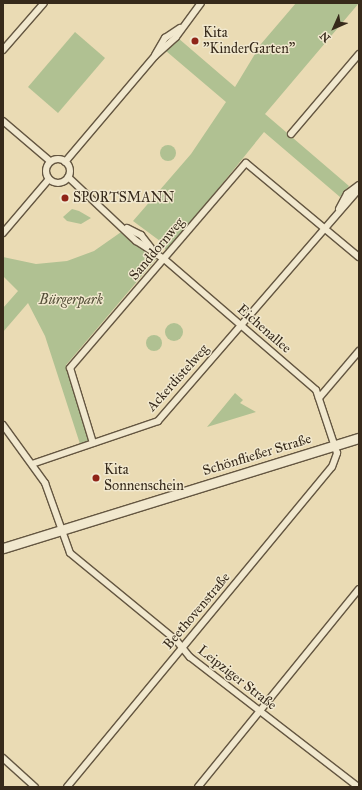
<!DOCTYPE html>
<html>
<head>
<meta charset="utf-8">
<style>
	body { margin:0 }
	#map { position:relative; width:362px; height:790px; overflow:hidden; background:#eadbb4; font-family:"IM FELL Great Primer",serif }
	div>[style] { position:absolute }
	.green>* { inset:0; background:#b0c192 }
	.round { border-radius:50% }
	.roads { filter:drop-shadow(1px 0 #645641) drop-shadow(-1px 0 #645641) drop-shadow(0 1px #645641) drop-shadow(0 -1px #645641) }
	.street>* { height:6px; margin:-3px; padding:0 3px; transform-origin:3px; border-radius:3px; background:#f1e8ce }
	.street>.ring { margin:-3px; padding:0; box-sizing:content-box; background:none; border:6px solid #f1e8ce; border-radius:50% }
	.secondary>* { height:9px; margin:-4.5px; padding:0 4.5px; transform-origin:4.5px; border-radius:4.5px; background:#f1e8ce }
	.dots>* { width:11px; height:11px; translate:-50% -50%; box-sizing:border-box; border:2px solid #f1e8ce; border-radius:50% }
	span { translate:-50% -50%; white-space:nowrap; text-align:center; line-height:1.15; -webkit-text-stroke:3px #f1e8ce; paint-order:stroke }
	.poi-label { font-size:14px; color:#372a1b }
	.left { translate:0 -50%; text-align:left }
	.street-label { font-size:14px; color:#372a1b }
	.park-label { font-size:14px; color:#555039; font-style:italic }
	.frame { position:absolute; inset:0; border:4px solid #372a1b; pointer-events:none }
	.north { position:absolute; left:314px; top:8px; width:40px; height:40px; -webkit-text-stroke:3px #f1e8ce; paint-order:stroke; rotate:225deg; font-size:11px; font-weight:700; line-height:16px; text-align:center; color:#372a1b }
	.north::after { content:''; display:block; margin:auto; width:14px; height:18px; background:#372a1b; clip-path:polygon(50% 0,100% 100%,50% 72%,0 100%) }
</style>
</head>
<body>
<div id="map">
	<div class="green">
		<div style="clip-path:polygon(296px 3px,359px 3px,265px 114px,349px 186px,340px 197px,264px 132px,167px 252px,160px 241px,133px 221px,191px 154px,226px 102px,166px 51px,178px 38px,235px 87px,261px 44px)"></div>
		<div style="clip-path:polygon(75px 32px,105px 58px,58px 113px,28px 87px)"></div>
		<div class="round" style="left:160px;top:145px;width:16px;height:16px"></div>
		<div style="clip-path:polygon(72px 209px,79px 211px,91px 218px,81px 224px,67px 221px,63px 217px)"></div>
		<div style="clip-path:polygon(124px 230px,157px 258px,66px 365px,90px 441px,80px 444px,45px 336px,28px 303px,3px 332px,3px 308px,18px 291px,3px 276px,3px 257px,36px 264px,67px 261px,94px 251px)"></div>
		<div class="round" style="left:165px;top:323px;width:18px;height:18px"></div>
		<div class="round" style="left:146px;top:335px;width:16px;height:16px"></div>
		<div style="clip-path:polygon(235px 393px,243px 400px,240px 403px,256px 412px,207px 427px)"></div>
	</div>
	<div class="roads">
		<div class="street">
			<div style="left:3px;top:50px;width:62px;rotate:-48.9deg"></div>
			<div style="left:155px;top:55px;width:20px;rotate:-60deg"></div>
			<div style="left:165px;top:38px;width:18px;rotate:-34deg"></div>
			<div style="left:3px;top:121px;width:62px;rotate:40.4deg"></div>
			<div style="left:291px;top:134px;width:105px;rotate:-49.6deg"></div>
			<div class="ring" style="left:46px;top:159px;width:18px;height:18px"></div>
			<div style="left:65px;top:162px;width:139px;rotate:-49.7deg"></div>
			<div style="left:155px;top:56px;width:28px;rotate:-42deg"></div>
			<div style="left:176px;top:37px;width:42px;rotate:-53.7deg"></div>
			<div style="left:339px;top:209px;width:17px;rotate:-62deg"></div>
			<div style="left:347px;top:194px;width:15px;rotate:-37deg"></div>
			<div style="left:127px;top:228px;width:16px;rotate:27deg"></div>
			<div style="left:141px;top:235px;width:16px;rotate:52deg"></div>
			<div style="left:3px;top:233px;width:71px;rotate:-49.6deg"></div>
			<div style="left:319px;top:398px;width:62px;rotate:-49.6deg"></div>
			<div style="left:3px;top:425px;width:72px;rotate:54.1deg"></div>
			<div style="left:45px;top:483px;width:74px;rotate:70.3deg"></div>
			<div style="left:70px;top:553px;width:137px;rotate:39.4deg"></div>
			<div style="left:176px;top:640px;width:22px;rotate:51deg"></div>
			<div style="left:190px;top:657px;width:212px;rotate:37.7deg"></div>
			<div style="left:93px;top:443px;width:78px;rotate:-107deg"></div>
			<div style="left:70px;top:368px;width:270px;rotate:-49.4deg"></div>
			<div style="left:246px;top:163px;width:147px;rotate:39.8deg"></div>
			<div style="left:32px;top:464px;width:133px;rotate:-18.8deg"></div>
			<div style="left:158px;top:421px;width:307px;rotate:-49.1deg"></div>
			<div style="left:3px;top:758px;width:43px;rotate:42.2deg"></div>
			<div style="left:67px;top:787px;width:415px;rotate:-50.4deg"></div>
			<div style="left:332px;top:467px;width:15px;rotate:-70deg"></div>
			<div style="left:337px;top:453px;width:66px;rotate:-108.4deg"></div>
			<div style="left:316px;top:390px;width:201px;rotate:-139.2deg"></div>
			<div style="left:164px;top:259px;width:33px;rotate:-147deg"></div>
			<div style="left:136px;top:241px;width:93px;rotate:-136.7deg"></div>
			<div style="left:198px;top:787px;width:255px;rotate:-50.9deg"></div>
		</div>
		<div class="secondary">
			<div style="left:3px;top:548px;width:373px;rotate:-17.2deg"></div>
		</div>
	</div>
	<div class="dots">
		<div style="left:195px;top:41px;background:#8f2418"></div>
		<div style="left:65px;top:198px;background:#8f2418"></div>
		<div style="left:96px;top:478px;background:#8f2418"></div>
	</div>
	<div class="poi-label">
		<span class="left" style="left:203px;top:41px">Kita<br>"KinderGarten"</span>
		<span class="left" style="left:73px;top:198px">SPORTSMANN</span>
		<span class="left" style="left:104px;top:478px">Kita<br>Sonnenschein</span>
	</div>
	<div class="street-label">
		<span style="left:157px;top:249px;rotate:-50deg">Sanddornweg</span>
		<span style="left:264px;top:329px;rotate:41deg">Eichenallee</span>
		<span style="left:178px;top:378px;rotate:-48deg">Ackerdistelweg</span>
		<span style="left:257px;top:455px;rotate:-17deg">Schönfließer Straße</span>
		<span style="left:197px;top:611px;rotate:-50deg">Beethovenstraße</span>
		<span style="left:237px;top:678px;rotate:38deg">Leipziger Straße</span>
	</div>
	<div class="park-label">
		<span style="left:71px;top:300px">Bürgerpark</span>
	</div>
	<div class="frame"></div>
	<div class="north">N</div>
</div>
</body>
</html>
